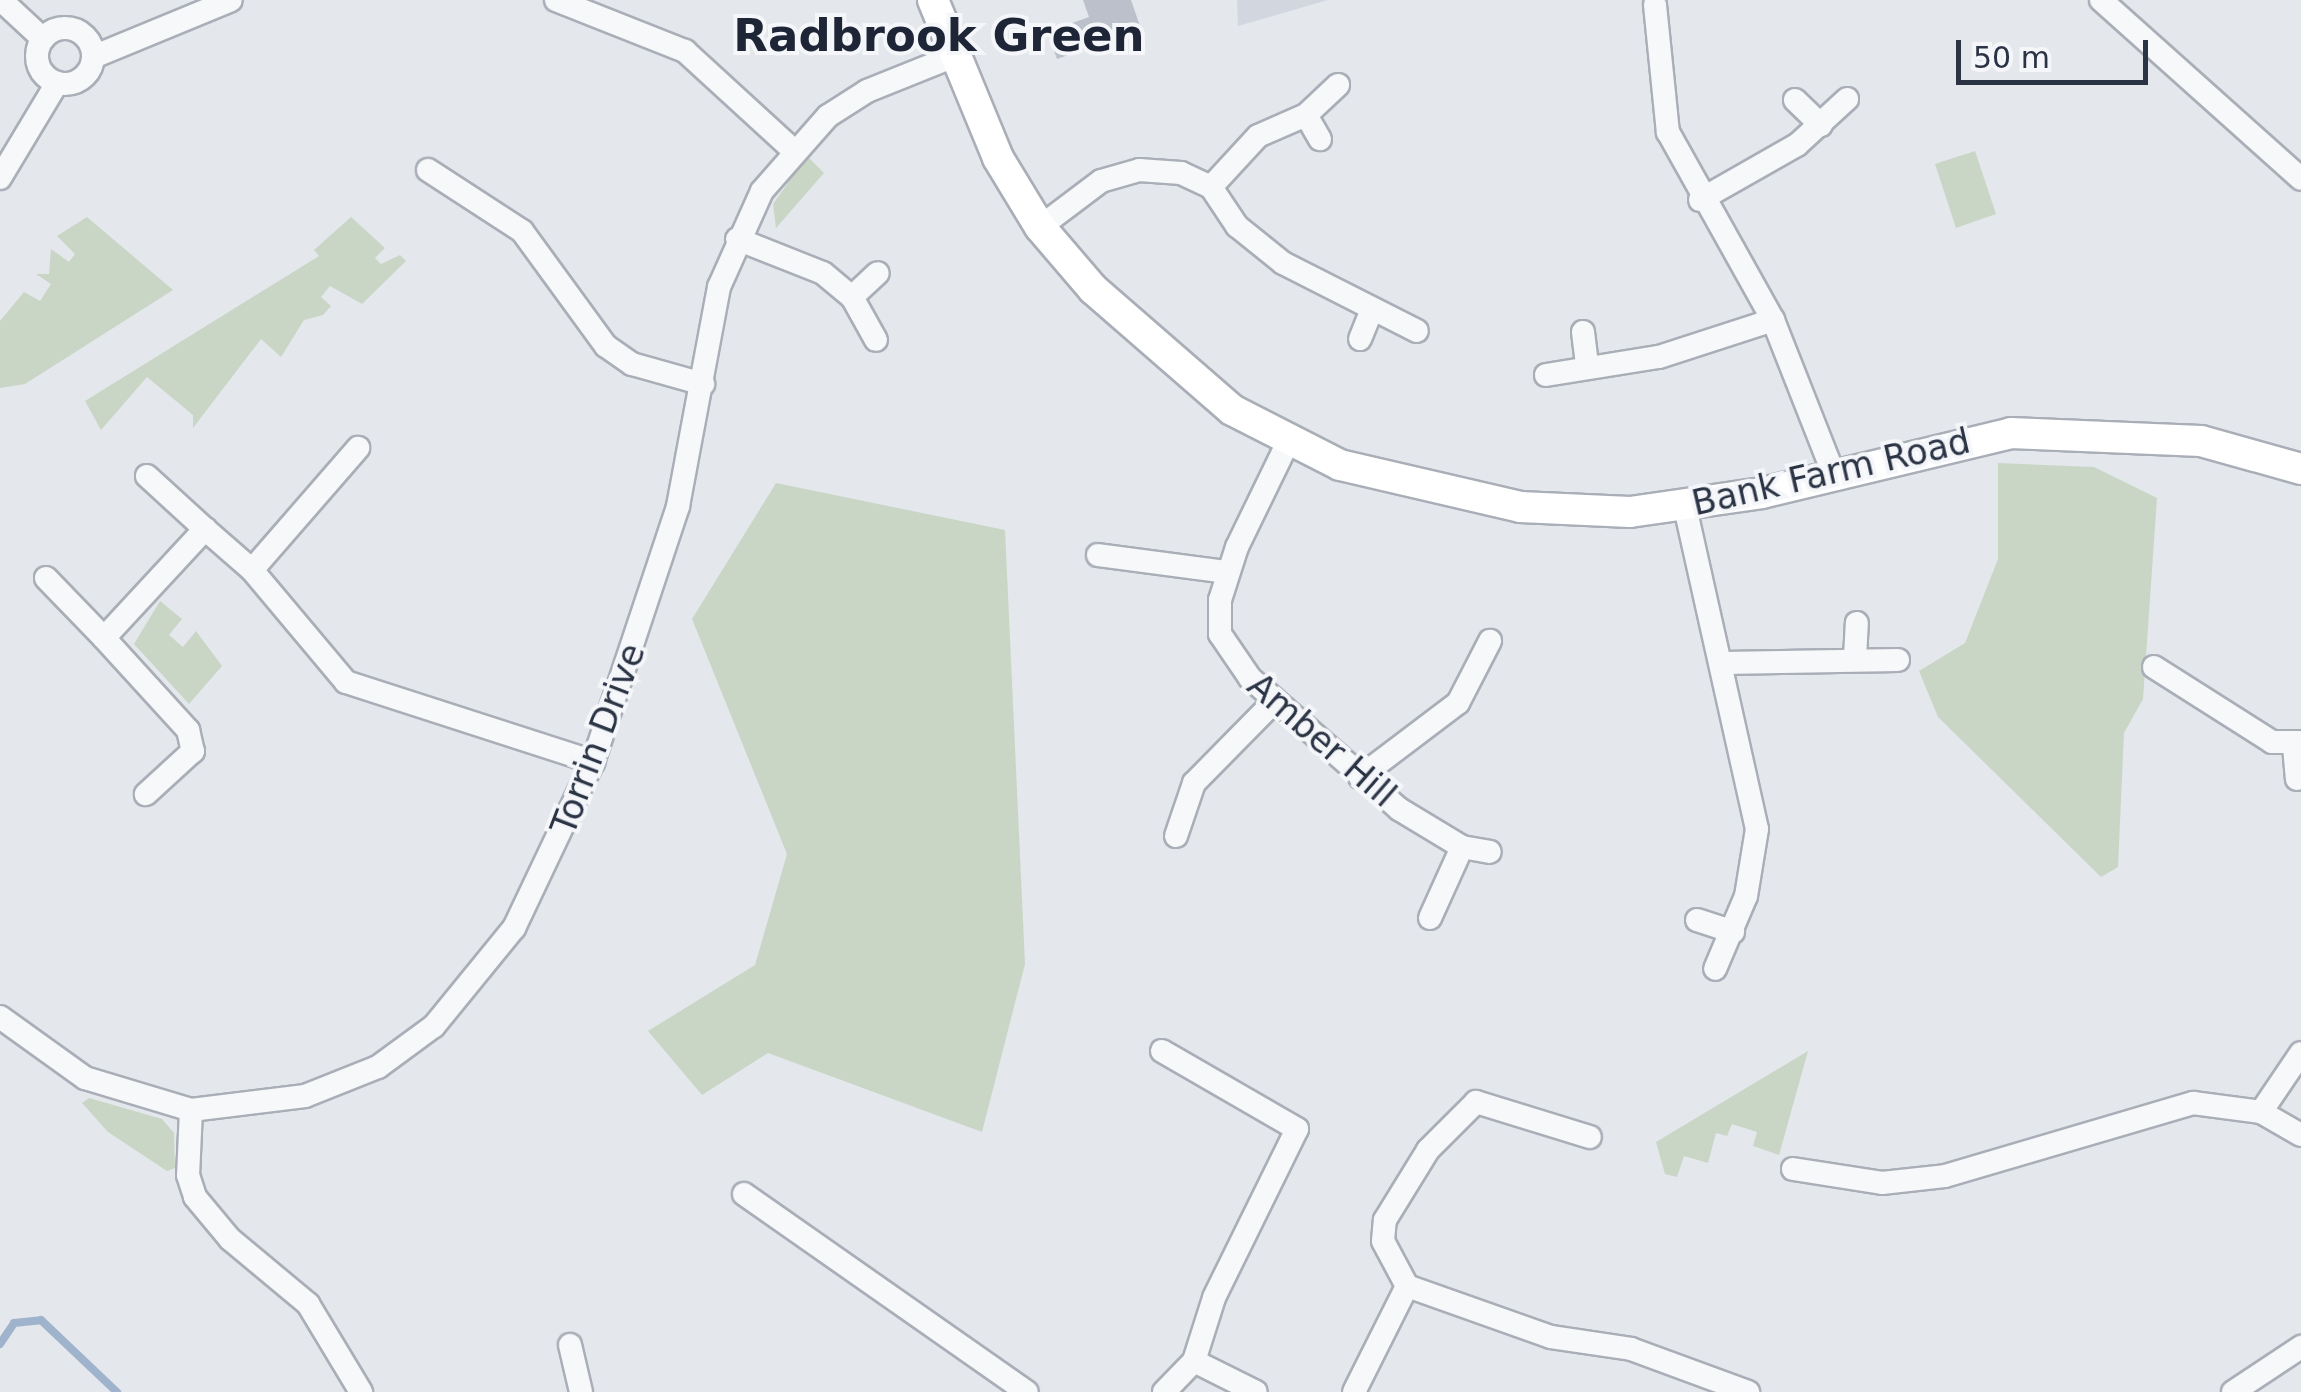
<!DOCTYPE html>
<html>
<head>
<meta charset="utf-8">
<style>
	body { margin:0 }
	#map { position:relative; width:2301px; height:1392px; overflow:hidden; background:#e4e7ec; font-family:"DejaVu Sans",sans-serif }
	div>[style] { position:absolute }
	.built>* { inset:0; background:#d2d6de }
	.green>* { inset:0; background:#c9d6c5 }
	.stream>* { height:8px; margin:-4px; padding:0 4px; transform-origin:4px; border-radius:4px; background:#9fb4cc }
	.building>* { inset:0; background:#bbc0ca }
	.roads { filter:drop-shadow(2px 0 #a9aeb7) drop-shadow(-2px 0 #a9aeb7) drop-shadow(0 2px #a9aeb7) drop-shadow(0 -2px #a9aeb7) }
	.street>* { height:22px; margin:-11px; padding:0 11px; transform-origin:11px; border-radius:11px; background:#f7f8fa }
	.street>.ring { margin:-11px; padding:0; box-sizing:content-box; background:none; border:22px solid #f7f8fa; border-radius:50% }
	.secondary>* { height:30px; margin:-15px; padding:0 15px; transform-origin:15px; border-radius:15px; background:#fff }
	span { translate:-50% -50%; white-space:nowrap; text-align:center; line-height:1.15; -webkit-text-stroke:8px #f4f6f9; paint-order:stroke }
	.street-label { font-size:35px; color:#2b3445 }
	.district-label { font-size:45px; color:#1d2536; font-weight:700 }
	.scale { position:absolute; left:1956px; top:40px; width:192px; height:45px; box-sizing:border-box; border:5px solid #2b3445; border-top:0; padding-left:12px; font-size:30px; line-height:35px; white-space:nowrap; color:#2b3445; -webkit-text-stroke:8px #f4f6f9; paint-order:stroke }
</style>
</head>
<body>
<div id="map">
	<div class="built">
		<div style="clip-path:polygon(1237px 0,1328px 0,1238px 26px)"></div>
	</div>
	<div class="green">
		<div style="clip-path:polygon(1975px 151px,1996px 214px,1956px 228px,1935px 164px)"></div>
		<div style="clip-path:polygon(807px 156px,824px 173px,776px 228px,773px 204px)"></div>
		<div style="clip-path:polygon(87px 217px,173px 290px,25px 384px,0 388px,0 321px,24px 292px,40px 301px,51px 284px,36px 274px,49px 274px,51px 249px,69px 262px,75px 254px,57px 236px)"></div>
		<div style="clip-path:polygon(351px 217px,385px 248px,375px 258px,381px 264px,400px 255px,406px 261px,362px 304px,330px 286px,321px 297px,331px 306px,323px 315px,304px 320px,281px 357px,261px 339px,193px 428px,193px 415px,147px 377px,101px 430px,85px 401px,319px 256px,314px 250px)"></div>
		<div style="clip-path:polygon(1998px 463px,2094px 467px,2157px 498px,2143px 699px,2124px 733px,2118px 867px,2101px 877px,1938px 717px,1919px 671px,1965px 643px,1998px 559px)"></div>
		<div style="clip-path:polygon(776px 483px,1005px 530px,1025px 964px,982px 1132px,768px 1053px,702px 1095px,648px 1031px,755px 965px,787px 854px,692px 619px)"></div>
		<div style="clip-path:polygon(160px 601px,182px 619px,169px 635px,183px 647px,196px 631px,222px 666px,189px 704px,134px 644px)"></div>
		<div style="clip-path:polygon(1808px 1051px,1779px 1155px,1753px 1146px,1757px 1132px,1732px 1124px,1727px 1136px,1716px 1133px,1708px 1163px,1684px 1156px,1677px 1177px,1665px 1174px,1656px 1142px)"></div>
		<div style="clip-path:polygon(89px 1098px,162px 1119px,174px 1133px,175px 1168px,167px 1171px,108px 1132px,82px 1103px)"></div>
	</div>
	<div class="stream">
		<div style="left:0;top:1344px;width:25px;rotate:-56deg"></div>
		<div style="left:14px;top:1323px;width:27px;rotate:-6deg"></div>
		<div style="left:41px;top:1320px;width:105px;rotate:43.5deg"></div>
	</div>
	<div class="building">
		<div style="clip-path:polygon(1083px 0,1131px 0,1141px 29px,1057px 59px,1047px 32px,1089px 17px)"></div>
	</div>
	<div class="roads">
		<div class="street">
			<div style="left:1px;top:0;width:57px;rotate:42.9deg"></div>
			<div style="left:556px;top:0;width:139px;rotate:21.6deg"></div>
			<div style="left:685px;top:51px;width:145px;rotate:42.5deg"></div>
			<div style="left:2101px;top:0;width:268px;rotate:41.8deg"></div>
			<div style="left:1655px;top:5px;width:128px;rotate:84.2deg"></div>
			<div style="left:1668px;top:132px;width:215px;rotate:60.8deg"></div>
			<div style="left:1773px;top:320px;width:163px;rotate:68.5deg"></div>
			<div class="ring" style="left:37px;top:28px;width:34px;height:34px"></div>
			<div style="left:93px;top:57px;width:149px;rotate:-22.4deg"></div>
			<div style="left:1795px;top:100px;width:36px;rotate:44deg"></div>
			<div style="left:1306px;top:115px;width:28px;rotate:60deg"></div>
			<div style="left:428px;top:170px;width:112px;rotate:33deg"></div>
			<div style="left:522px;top:231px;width:142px;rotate:53.9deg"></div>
			<div style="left:606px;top:346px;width:32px;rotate:35deg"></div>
			<div style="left:632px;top:364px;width:74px;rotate:15.7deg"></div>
			<div style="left:0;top:178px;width:111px;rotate:-59deg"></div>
			<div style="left:1211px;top:187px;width:69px;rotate:-47.3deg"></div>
			<div style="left:1258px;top:136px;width:52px;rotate:-23.6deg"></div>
			<div style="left:1306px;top:115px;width:44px;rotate:-43.2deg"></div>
			<div style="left:1700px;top:200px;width:112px;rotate:-29.6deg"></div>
			<div style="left:1797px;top:145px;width:68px;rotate:-42.6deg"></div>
			<div style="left:1040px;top:227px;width:76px;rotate:-37deg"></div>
			<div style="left:1101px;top:181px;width:40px;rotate:-16deg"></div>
			<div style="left:1139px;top:170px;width:42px;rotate:4.1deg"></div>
			<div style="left:1181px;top:173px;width:33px;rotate:25deg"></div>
			<div style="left:1211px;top:187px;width:47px;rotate:56.3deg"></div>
			<div style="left:1237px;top:226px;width:59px;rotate:38.8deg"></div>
			<div style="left:1283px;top:263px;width:150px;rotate:26.9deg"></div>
			<div style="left:737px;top:239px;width:92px;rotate:21.6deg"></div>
			<div style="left:823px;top:273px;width:38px;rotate:40deg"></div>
			<div style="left:852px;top:297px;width:49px;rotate:60.8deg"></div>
			<div style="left:852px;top:297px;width:35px;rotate:-43deg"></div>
			<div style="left:1583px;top:332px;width:31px;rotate:83deg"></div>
			<div style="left:1360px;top:339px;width:31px;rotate:-68deg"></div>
			<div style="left:1546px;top:375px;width:114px;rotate:-9.1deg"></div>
			<div style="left:1659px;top:357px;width:120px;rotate:-18deg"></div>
			<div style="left:1288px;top:442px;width:117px;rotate:115.9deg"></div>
			<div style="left:1237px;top:547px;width:56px;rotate:107.8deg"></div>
			<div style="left:1220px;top:600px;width:34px;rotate:90deg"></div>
			<div style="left:1220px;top:634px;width:53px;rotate:55.7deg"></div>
			<div style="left:1250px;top:678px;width:198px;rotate:41.3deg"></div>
			<div style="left:1399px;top:809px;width:74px;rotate:31.1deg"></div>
			<div style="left:1462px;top:847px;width:28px;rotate:10deg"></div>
			<div style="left:147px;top:476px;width:79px;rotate:42.4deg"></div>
			<div style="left:1685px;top:507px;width:330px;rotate:77.4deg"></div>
			<div style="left:1757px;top:829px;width:68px;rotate:99.3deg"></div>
			<div style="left:1746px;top:896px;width:79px;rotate:113deg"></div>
			<div style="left:1098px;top:555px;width:131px;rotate:7.5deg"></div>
			<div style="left:252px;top:570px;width:162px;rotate:-49deg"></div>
			<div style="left:46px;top:578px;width:83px;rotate:46deg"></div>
			<div style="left:104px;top:638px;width:149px;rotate:-47.2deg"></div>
			<div style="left:205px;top:529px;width:62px;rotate:41.1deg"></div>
			<div style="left:252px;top:570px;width:146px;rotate:50deg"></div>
			<div style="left:346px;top:682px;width:260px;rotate:17.9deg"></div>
			<div style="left:104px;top:638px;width:125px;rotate:47.6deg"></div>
			<div style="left:188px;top:730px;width:22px;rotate:77deg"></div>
			<div style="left:193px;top:751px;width:64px;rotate:137.5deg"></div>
			<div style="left:1855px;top:658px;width:35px;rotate:-87deg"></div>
			<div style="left:1723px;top:663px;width:175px;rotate:-1deg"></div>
			<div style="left:2154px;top:667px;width:140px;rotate:32.4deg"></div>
			<div style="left:2272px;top:742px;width:29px"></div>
			<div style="left:2294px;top:746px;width:33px;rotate:85deg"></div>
			<div style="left:1360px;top:777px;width:123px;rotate:-37.1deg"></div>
			<div style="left:1458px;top:703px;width:70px;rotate:-62.7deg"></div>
			<div style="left:1176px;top:836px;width:56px;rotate:-71.2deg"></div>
			<div style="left:1194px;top:783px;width:114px;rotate:-45.4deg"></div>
			<div style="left:1430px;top:918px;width:78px;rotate:-65.7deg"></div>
			<div style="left:1697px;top:920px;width:38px;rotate:18deg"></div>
			<div style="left:0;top:1017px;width:105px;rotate:35.7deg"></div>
			<div style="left:85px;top:1078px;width:111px;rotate:16.8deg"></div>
			<div style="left:191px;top:1110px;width:115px;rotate:-7deg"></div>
			<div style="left:305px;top:1096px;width:79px;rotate:-21.7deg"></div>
			<div style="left:378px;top:1067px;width:69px;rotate:-36.2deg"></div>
			<div style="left:434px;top:1026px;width:127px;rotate:-50.8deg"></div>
			<div style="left:514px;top:928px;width:184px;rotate:-64.6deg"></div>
			<div style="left:593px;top:762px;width:270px;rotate:-71.6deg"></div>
			<div style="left:678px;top:506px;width:223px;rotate:-79.4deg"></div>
			<div style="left:719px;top:287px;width:105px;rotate:-65.9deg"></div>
			<div style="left:762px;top:191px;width:100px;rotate:-48.7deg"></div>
			<div style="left:828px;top:116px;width:46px;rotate:-32.7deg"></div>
			<div style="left:867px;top:91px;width:92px;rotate:-21.8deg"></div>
			<div style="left:1162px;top:1051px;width:156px;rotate:30deg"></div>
			<div style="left:1297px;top:1129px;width:188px;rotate:116.2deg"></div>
			<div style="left:1214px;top:1298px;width:66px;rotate:107.6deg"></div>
			<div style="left:191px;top:1110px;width:65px;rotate:92.6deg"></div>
			<div style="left:188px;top:1175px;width:23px;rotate:72deg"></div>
			<div style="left:195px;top:1197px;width:55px;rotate:50.2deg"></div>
			<div style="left:230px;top:1239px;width:102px;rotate:39.8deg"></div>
			<div style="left:308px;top:1304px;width:103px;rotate:58.9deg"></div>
			<div style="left:2261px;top:1112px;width:71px;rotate:-55.9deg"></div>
			<div style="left:1793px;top:1169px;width:90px;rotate:8.9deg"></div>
			<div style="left:1882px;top:1183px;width:63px;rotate:-6.3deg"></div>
			<div style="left:1945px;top:1176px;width:259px;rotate:-16.4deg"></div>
			<div style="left:2193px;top:1103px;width:69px;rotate:7.5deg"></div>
			<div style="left:2261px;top:1112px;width:46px;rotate:29.9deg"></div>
			<div style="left:744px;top:1194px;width:345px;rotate:35deg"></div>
			<div style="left:1407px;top:1286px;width:51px;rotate:-118.1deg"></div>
			<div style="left:1383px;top:1241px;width:21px;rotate:-85deg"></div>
			<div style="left:1385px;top:1220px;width:82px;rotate:-58.4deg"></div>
			<div style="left:1428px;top:1150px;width:68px;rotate:-45deg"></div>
			<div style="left:1476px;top:1102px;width:119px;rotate:17.1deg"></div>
			<div style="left:570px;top:1345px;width:48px;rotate:76.8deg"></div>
			<div style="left:1164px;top:1392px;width:43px;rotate:-45.9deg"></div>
			<div style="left:1194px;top:1361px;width:69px;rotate:26.6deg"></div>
			<div style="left:1354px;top:1392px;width:119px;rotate:-63.4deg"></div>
			<div style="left:1407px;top:1286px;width:153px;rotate:19.5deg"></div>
			<div style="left:1551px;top:1337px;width:81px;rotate:8.5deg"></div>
			<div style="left:1631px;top:1349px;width:125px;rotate:20.2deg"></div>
			<div style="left:2233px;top:1392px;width:82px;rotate:-33.5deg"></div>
		</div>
		<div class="secondary">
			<div style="left:933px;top:0;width:171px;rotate:67.6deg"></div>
			<div style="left:998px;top:158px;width:81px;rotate:58.7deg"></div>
			<div style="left:1040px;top:227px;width:82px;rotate:49.5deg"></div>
			<div style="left:1093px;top:289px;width:184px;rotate:41deg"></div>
			<div style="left:1232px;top:410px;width:121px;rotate:27deg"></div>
			<div style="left:1340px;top:465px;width:185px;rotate:13.1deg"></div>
			<div style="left:1520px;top:507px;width:110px;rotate:2.6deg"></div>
			<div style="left:1630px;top:512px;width:133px;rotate:-8.2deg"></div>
			<div style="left:1762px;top:493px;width:256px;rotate:-13.5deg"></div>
			<div style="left:2011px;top:433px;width:190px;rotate:2.4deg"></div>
			<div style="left:2201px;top:441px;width:104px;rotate:15.6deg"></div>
		</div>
	</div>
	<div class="street-label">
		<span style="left:1831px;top:472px;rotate:-13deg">Bank Farm Road</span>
		<span style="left:598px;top:739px;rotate:-69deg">Torrin Drive</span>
		<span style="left:1322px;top:740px;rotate:41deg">Amber Hill</span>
	</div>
	<div class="district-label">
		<span style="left:939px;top:36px">Radbrook Green</span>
	</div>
	<div class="scale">50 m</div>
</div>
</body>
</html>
